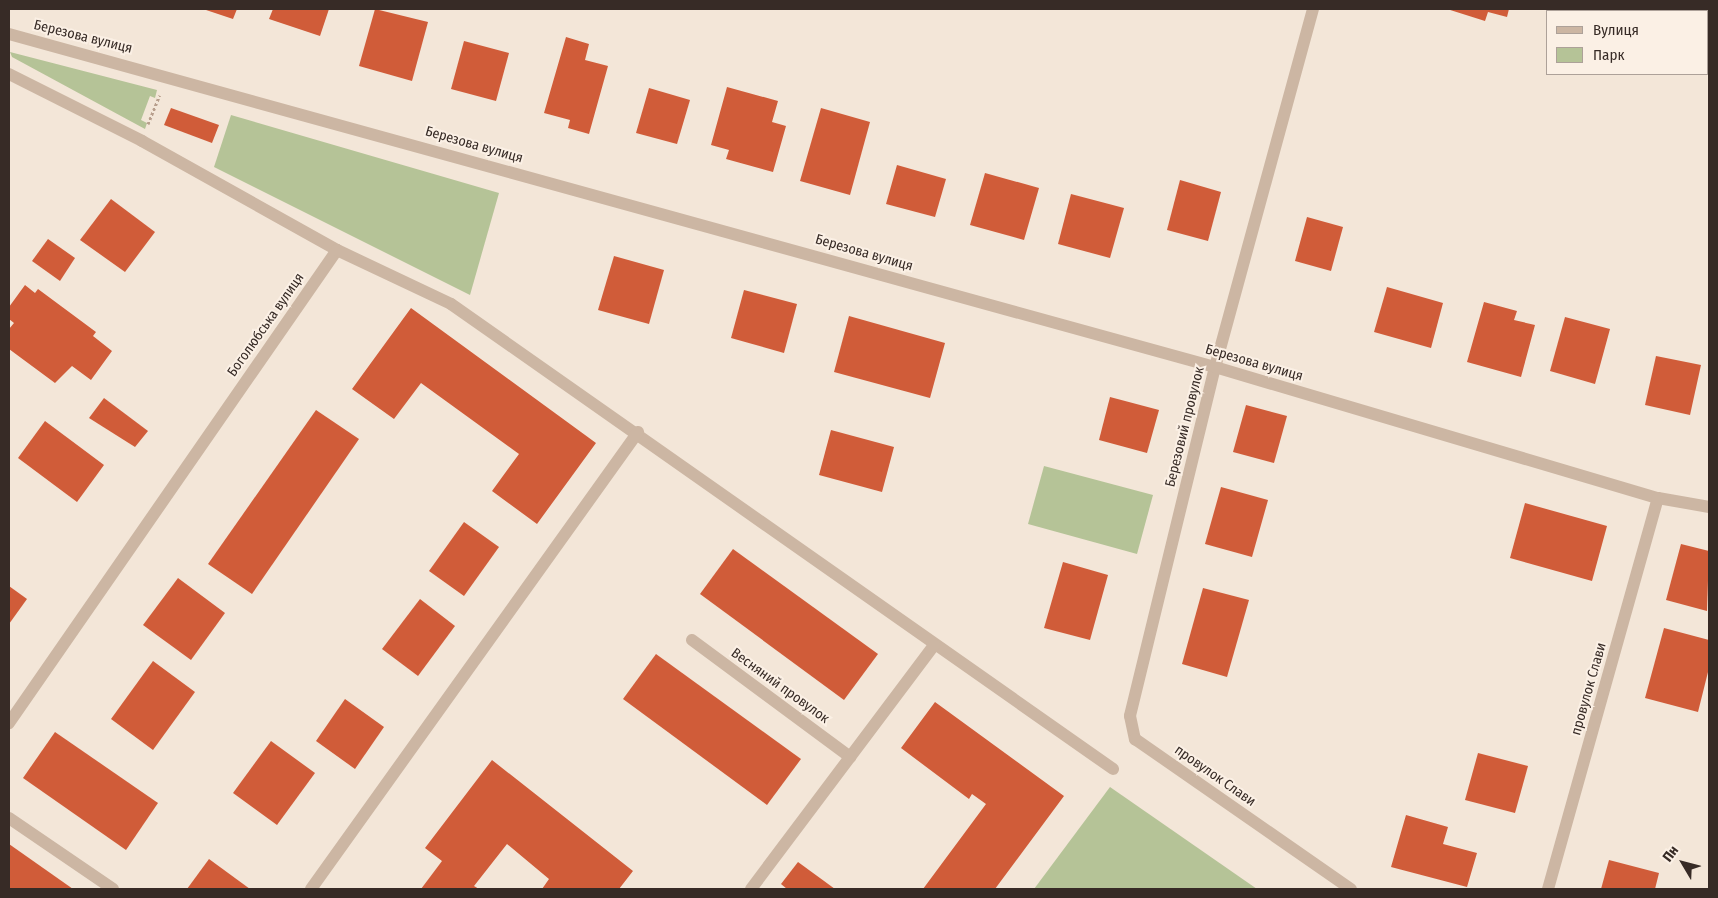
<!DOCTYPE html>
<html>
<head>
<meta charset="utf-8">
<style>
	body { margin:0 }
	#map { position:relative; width:1718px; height:898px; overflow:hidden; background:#f3e6d8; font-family:"Fira Sans Condensed",sans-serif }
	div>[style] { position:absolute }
	.green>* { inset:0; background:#b5c397 }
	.building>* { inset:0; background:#d05c39 }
	.path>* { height:3px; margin-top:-1.5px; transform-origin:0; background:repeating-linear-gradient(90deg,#b89f8d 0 2.5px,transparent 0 5px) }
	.minor>* { height:12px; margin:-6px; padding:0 6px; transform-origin:6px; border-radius:6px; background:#ccb6a3 }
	span { translate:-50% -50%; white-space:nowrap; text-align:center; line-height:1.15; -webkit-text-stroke:4px #fbf0e5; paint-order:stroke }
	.street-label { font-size:14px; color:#372b26 }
	.frame { position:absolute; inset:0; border:10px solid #372b26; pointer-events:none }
	.legend { position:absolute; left:1546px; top:10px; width:162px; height:65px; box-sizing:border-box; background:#fbf0e5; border:1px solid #ada199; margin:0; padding:6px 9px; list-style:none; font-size:15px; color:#372b26 }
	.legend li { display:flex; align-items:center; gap:10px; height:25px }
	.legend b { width:25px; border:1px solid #ada199 }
	.north { position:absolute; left:1658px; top:838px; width:50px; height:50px; -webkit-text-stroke:4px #fbf0e5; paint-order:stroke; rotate:307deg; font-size:14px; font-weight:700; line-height:20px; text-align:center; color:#372b26 }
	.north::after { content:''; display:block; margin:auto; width:18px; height:22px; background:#372b26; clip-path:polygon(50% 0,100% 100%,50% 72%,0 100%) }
</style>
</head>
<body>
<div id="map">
	<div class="green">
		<div style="clip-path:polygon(10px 52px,157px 90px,155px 98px,150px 96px,141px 120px,147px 123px,145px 129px,12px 57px)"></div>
		<div style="clip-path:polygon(231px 115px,499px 193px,470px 295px,214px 167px)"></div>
		<div style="clip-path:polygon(1044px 466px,1153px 495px,1137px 554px,1028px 524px)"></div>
		<div style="clip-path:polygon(1110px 787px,1257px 889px,1034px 889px)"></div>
	</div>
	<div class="building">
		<div style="clip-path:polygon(203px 9px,237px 9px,233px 19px)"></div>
		<div style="clip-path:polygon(273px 9px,329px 9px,320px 36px,269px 19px)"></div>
		<div style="clip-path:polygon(375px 9px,428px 22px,412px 81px,359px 66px)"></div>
		<div style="clip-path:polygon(1447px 9px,1509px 9px,1507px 17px,1488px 12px,1485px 21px)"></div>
		<div style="clip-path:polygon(1556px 9px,1603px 9px,1556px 11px)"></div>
		<div style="clip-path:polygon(566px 37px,589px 44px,585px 60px,608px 66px,589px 134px,568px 128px,570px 120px,544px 113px)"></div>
		<div style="clip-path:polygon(464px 41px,509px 53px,496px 101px,451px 89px)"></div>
		<div style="clip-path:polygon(727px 87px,778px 101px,772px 122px,786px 126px,773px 172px,726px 159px,729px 150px,711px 145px)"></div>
		<div style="clip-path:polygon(649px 88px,690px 100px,677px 144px,636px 133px)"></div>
		<div style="clip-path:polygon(171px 108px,219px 125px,212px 143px,164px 125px)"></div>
		<div style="clip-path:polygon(821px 108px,870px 122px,850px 195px,800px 181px)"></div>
		<div style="clip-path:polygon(897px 165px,946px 179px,935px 217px,886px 204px)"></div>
		<div style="clip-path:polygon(985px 173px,1039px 188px,1024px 240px,970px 225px)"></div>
		<div style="clip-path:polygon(1180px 180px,1221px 192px,1208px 241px,1167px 230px)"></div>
		<div style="clip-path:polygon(1071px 194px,1124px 208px,1110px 258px,1058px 244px)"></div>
		<div style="clip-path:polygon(111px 199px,155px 232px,125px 272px,80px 240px)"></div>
		<div style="clip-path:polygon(1307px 217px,1343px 227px,1331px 271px,1295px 261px)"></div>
		<div style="clip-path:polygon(48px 239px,75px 258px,60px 281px,32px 261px)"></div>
		<div style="clip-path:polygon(614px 256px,664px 270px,649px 324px,598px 310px)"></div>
		<div style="clip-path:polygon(25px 285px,35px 293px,38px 289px,96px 332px,93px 336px,112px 351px,91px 380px,72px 366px,55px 383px,9px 349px,9px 329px,14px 323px,9px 319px,9px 307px)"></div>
		<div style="clip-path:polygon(1387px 287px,1443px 303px,1431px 348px,1374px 332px)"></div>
		<div style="clip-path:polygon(744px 290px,797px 304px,784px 353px,731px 338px)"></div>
		<div style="clip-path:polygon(1484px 302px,1517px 311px,1514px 320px,1535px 325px,1521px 377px,1467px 362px)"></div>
		<div style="clip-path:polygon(411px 308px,596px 443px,537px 524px,492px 491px,519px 454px,421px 383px,394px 419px,352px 389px)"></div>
		<div style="clip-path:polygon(849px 316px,945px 343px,930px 398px,834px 372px)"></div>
		<div style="clip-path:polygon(1565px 317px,1610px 329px,1595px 384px,1550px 371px)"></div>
		<div style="clip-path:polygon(1656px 356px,1701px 365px,1690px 415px,1645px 405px)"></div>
		<div style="clip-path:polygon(1110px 397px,1159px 410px,1147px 453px,1099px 440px)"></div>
		<div style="clip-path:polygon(104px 398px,148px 431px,135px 447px,89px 418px)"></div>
		<div style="clip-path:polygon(1246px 405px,1287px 416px,1274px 463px,1233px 452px)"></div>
		<div style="clip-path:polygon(316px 410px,359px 439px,252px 594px,208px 564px)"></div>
		<div style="clip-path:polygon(45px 421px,104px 465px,77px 502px,18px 458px)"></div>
		<div style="clip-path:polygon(831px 430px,894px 447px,882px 492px,819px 475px)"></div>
		<div style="clip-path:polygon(1221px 487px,1268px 500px,1252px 557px,1205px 544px)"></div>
		<div style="clip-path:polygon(1525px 503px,1607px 526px,1592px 581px,1510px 558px)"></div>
		<div style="clip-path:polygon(464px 522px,499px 547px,464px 596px,429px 571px)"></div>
		<div style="clip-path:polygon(1681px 544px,1709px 551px,1707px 611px,1666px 600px)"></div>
		<div style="clip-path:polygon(733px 549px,878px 654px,844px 700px,700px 594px)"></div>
		<div style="clip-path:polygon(1063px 562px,1108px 575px,1090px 640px,1044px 628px)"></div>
		<div style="clip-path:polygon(178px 578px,225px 613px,191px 660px,143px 625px)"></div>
		<div style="clip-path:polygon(9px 586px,27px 599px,9px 624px)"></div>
		<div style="clip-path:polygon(1203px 588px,1249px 600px,1227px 677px,1182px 664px)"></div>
		<div style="clip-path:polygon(420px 599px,455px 626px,418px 676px,382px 649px)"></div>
		<div style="clip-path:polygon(1664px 628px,1709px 640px,1709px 668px,1698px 712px,1645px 698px)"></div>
		<div style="clip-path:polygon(656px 654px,801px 759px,767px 805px,623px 699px)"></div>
		<div style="clip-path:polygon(153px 661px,195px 692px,153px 750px,111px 719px)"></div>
		<div style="clip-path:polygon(345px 699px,384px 727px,355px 769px,316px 741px)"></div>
		<div style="clip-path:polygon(935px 702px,1064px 796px,995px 889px,923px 889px,986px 804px,972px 794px,969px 799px,901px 748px)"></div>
		<div style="clip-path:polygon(55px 732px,158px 803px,126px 850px,23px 778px)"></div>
		<div style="clip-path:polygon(271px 741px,315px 773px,277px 825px,233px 793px)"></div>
		<div style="clip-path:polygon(1478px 753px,1528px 766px,1515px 813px,1465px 800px)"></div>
		<div style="clip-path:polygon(492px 760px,633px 871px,619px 889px,542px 889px,549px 879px,507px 844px,474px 886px,479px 889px,421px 889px,442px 861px,425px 848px)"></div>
		<div style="clip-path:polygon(1406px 815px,1448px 827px,1443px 844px,1477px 853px,1467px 887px,1391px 867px)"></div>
		<div style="clip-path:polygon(9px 844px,73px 889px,9px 889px)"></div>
		<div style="clip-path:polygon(209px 859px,250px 889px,187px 889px)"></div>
		<div style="clip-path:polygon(1609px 860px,1659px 873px,1655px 889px,1601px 889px)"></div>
		<div style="clip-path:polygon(798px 862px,835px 889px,787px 889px,781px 884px)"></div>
	</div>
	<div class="path">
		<div style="left:148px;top:124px;width:31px;rotate:-68deg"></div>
	</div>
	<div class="minor">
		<div style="left:1313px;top:9px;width:371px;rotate:105.3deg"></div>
		<div style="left:1215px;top:367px;width:359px;rotate:103.7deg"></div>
		<div style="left:1130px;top:716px;width:24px;rotate:78deg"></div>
		<div style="left:1135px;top:739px;width:263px;rotate:34.8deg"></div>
		<div style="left:9px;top:34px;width:1251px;rotate:15.44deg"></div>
		<div style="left:1215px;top:367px;width:462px;rotate:16.5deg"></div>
		<div style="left:1658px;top:498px;width:52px;rotate:10deg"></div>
		<div style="left:9px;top:74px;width:149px;rotate:26.7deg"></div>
		<div style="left:142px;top:141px;width:223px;rotate:29.2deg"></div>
		<div style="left:337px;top:250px;width:576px;rotate:124.74deg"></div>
		<div style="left:337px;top:250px;width:126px;rotate:25.3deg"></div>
		<div style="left:451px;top:304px;width:809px;rotate:35.08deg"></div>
		<div style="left:692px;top:640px;width:197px;rotate:36.5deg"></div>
		<div style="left:9px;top:818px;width:126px;rotate:34.3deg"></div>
		<div style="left:311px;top:889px;width:562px;rotate:-54.41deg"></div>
		<div style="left:751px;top:889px;width:305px;rotate:-53.1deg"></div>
		<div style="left:1548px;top:889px;width:406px;rotate:-74.3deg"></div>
	</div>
	<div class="street-label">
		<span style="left:83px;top:37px;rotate:14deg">Березова вулиця</span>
		<span style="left:474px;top:145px;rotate:16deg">Березова вулиця</span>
		<span style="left:864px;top:253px;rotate:16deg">Березова вулиця</span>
		<span style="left:266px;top:325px;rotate:-55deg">Боголюбська вулиця</span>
		<span style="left:1254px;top:363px;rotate:16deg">Березова вулиця</span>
		<span style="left:1185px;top:427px;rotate:-76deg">Березовий провулок</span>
		<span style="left:780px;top:686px;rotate:36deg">Весняний провулок</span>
		<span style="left:1589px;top:689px;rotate:-74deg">провулок Слави</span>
		<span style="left:1215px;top:776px;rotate:35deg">провулок Слави</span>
	</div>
	<div class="frame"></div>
	<ul class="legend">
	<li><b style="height:6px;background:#ccb6a3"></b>Вулиця</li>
	<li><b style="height:14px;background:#b5c397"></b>Парк</li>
	</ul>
	<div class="north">Пн</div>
</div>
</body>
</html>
